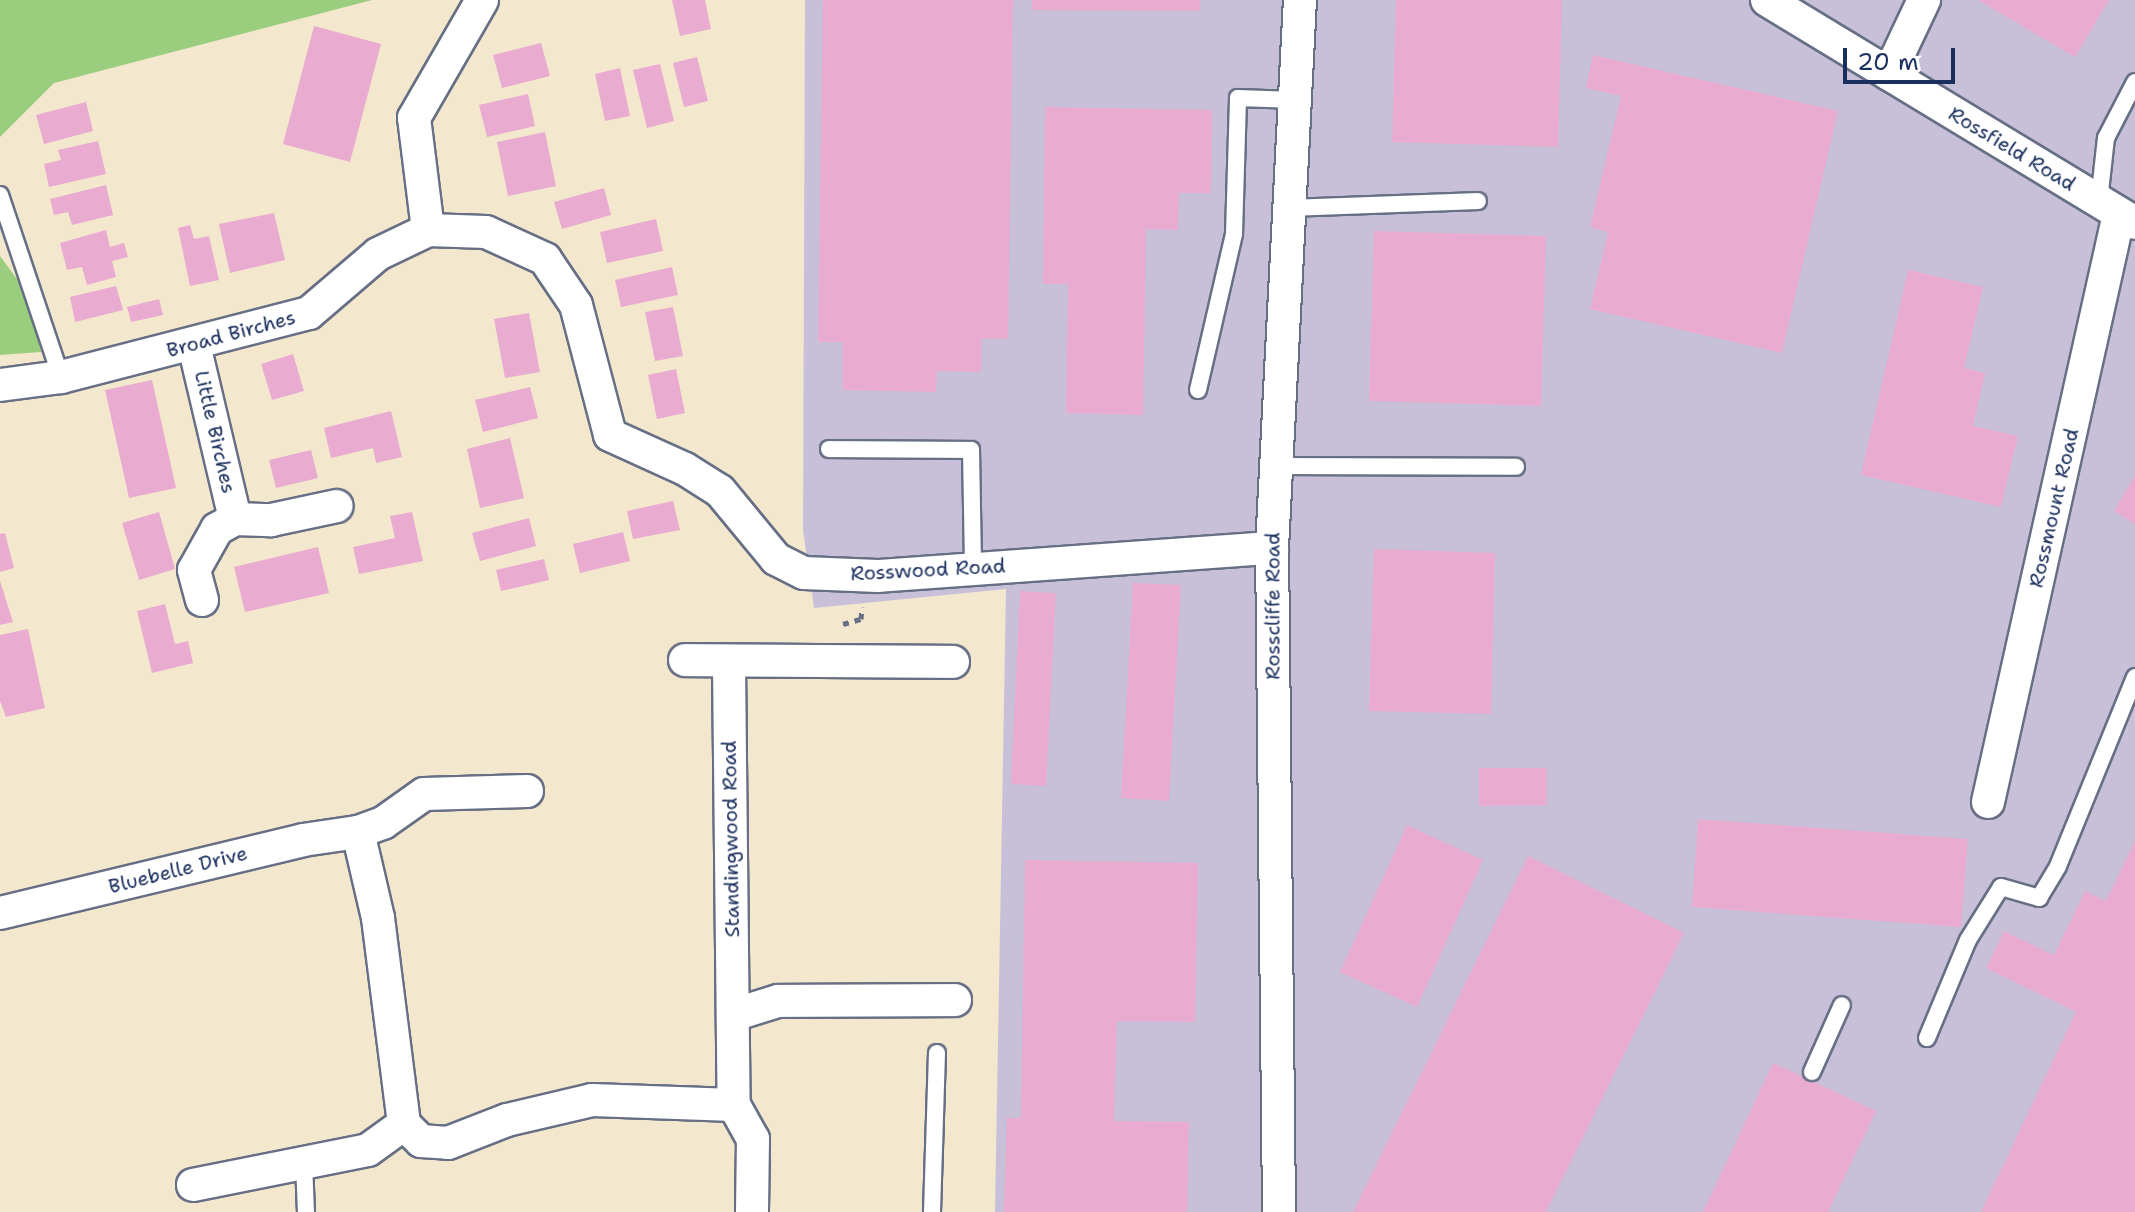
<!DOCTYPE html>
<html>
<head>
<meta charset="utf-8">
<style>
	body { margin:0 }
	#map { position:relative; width:2135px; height:1212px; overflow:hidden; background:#f3e7ce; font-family:"Shantell Sans",sans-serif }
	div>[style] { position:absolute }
	.industrial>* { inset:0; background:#c7c0d8 }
	.green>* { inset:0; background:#9acd7d }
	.building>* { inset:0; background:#eaabd0 }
	.path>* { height:5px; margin-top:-2.5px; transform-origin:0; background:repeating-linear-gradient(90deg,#676f85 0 6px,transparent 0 12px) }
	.roads { filter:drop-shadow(2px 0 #676f85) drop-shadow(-2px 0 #676f85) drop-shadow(0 2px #676f85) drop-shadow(0 -2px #676f85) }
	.service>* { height:16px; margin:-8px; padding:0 8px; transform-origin:8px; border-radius:8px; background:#fff }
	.minor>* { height:32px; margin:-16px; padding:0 16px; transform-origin:16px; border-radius:16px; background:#fff }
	span { translate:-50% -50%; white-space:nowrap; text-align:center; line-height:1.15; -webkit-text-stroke:7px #fff; paint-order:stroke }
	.street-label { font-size:20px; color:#1b2f5e }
	.scale { position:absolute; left:1843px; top:48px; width:112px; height:36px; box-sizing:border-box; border:4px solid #1b2f5e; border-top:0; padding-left:10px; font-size:24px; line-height:28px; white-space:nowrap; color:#1b2f5e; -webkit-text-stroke:6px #fff; paint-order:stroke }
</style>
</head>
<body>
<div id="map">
	<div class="industrial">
		<div style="clip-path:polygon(805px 0,2135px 0,2135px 1212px,995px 1212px,1006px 589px,814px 608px,803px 530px)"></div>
	</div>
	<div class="green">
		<div style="clip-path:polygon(0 0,372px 0,54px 83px,0 137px)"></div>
		<div style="clip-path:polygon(0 256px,28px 294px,41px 352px,0 355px)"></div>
	</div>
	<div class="building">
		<div style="clip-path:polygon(672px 0,705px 0,711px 29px,680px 36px)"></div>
		<div style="clip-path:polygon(823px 0,1013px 0,1008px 339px,981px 339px,981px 372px,937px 371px,936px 392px,843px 390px,843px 342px,818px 342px)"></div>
		<div style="clip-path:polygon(1032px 0,1200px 0,1200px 11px,1032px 10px)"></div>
		<div style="clip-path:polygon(1396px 0,1562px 0,1558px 147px,1392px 142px)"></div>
		<div style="clip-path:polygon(1978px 0,2109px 0,2075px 57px)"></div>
		<div style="clip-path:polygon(314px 26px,381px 44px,350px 162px,283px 144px)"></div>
		<div style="clip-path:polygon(541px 43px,550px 76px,502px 88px,493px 55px)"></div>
		<div style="clip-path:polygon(1593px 55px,1838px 111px,1782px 353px,1590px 309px,1608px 232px,1590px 227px,1621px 96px,1586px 88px)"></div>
		<div style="clip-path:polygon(697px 57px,708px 101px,684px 107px,673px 63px)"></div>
		<div style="clip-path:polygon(660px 64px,674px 121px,647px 128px,633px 70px)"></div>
		<div style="clip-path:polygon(620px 68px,630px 116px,605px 121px,595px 74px)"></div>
		<div style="clip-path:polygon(528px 94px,535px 126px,487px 137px,479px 105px)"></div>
		<div style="clip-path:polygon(86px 102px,93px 131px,44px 144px,36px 115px)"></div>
		<div style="clip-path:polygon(1045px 107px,1212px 110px,1211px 193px,1179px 193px,1178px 230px,1146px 229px,1143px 415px,1066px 413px,1068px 284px,1043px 284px)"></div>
		<div style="clip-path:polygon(545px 132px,556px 186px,508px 196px,497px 142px)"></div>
		<div style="clip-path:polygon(98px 141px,106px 174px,49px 187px,44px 164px,61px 160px,58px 150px)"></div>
		<div style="clip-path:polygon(106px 185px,113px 215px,72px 225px,68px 212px,54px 215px,50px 199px)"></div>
		<div style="clip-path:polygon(604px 188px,611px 215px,562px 229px,554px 202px)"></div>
		<div style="clip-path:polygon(274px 213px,285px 260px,230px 273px,219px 224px)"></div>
		<div style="clip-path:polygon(656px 219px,663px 251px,607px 263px,600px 232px)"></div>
		<div style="clip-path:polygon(190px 225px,194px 239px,209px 236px,219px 280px,190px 286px,178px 228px)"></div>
		<div style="clip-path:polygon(106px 230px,110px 247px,124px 243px,128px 257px,112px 261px,116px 277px,87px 285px,82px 267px,67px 270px,60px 243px)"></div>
		<div style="clip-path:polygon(1374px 231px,1546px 236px,1541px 406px,1369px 401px)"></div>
		<div style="clip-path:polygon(672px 267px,678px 295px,621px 307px,615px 280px)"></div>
		<div style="clip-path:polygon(1908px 270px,1983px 287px,1964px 368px,1985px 373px,1973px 426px,2018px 436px,2001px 507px,1861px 475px)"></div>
		<div style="clip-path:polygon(116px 286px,123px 310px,75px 322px,70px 297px)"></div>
		<div style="clip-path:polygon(159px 299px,163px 315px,131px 322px,127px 307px)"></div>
		<div style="clip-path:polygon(673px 307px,683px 356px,655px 361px,645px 312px)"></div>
		<div style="clip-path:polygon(529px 313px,540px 372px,505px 378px,494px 319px)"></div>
		<div style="clip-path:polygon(293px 354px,304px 391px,272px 400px,261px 364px)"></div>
		<div style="clip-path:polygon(676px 369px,685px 413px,657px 419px,648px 375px)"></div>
		<div style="clip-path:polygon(152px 380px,176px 488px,129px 498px,105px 390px)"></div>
		<div style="clip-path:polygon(530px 387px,538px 418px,483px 432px,475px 400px)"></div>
		<div style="clip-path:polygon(391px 411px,402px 457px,376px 463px,373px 448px,331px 458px,324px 428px)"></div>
		<div style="clip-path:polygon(510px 438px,524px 498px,480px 508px,467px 449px)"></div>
		<div style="clip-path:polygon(311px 450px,318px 478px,276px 488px,269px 460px)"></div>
		<div style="clip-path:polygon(2135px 476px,2135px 524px,2114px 511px)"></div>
		<div style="clip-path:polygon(673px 501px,680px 530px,633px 539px,627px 511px)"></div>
		<div style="clip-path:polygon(159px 512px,175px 569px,139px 580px,122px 523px)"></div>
		<div style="clip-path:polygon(412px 512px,423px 561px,359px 574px,353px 547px,395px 538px,390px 516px)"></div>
		<div style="clip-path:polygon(529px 518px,536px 546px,480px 561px,472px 533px)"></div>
		<div style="clip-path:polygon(623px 532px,630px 561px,580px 573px,573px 544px)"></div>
		<div style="clip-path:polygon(5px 533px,14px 568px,0 572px,0 534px)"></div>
		<div style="clip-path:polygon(318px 547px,329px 593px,245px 612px,234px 567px)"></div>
		<div style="clip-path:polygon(1374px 549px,1495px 553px,1491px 714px,1369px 711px)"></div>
		<div style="clip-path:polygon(544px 559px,549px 580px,501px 591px,496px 570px)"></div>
		<div style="clip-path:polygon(0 581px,13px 622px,0 625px)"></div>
		<div style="clip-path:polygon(1133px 583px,1181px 585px,1169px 801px,1121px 798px)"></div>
		<div style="clip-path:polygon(1020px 591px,1056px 593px,1046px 786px,1011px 784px)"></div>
		<div style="clip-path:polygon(165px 604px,175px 644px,188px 641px,193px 663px,152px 673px,137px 611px)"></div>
		<div style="clip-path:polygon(28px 629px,45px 708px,6px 717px,0 701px,0 635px)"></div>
		<div style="clip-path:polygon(1479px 768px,1547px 768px,1547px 805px,1479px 806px)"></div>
		<div style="clip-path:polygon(1698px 819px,1968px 839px,1961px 927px,1692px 907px)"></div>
		<div style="clip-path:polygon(1407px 825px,1483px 860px,1417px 1007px,1340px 972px)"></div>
		<div style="clip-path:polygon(2135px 841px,2135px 1212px,1981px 1212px,2076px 1012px,1986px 968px,2004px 931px,2054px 955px,2085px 891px,2106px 901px)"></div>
		<div style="clip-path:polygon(1528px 856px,1684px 933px,1546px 1212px,1353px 1212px)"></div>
		<div style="clip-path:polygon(1025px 860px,1198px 863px,1195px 1022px,1117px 1021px,1114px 1121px,1189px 1122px,1187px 1212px,1004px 1212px,1007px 1118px,1021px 1118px)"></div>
		<div style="clip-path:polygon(1773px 1063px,1876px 1111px,1828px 1212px,1703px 1212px)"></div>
	</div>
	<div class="path">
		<div style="left:843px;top:624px;width:19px;rotate:-16deg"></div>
		<div style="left:861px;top:619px;width:12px;rotate:-85deg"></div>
	</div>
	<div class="roads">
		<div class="service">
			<div style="left:0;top:195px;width:192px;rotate:71.5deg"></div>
			<div style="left:2099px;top:201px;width:63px;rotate:-83.7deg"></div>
			<div style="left:2106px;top:138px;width:63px;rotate:-62.6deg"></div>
			<div style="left:1290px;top:208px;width:188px;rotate:-2.1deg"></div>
			<div style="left:1198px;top:390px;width:160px;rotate:-77deg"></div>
			<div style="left:1234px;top:234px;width:136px;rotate:-88.3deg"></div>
			<div style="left:1238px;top:98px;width:57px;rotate:2deg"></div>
			<div style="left:829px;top:449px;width:142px;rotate:0.4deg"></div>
			<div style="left:971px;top:450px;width:119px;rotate:89deg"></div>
			<div style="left:1276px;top:466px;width:240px;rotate:0.2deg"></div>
			<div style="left:1927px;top:1038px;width:106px;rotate:-67.3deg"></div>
			<div style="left:1968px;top:940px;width:62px;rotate:-58.1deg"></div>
			<div style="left:2001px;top:887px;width:40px;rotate:16deg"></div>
			<div style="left:2039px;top:898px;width:37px;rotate:-59deg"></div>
			<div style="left:2058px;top:866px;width:204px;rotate:-67.8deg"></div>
			<div style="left:1812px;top:1072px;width:73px;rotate:-65.9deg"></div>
			<div style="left:304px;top:1163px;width:49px;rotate:87.7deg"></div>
			<div style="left:932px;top:1212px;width:159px;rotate:-88.2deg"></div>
		</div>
		<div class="minor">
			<div style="left:1767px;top:0;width:430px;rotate:31.2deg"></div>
			<div style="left:1889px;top:74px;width:82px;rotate:-64.7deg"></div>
			<div style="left:428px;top:230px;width:58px;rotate:2deg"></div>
			<div style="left:486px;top:232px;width:65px;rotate:24.6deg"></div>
			<div style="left:545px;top:259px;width:55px;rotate:56deg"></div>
			<div style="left:576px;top:305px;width:134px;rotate:75.3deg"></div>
			<div style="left:610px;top:435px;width:82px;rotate:24.4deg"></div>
			<div style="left:685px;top:469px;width:41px;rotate:32.2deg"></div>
			<div style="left:720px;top:491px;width:88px;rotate:50.5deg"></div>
			<div style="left:776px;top:559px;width:31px;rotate:27deg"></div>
			<div style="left:804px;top:573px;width:74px;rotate:2.3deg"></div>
			<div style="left:878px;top:576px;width:395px;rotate:-4.1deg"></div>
			<div style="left:194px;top:345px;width:179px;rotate:76.7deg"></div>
			<div style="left:0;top:385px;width:62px;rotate:-7.5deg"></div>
			<div style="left:61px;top:377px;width:256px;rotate:-14.5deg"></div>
			<div style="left:309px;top:313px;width:91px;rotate:-40.5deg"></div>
			<div style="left:378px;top:254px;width:55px;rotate:-25.6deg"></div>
			<div style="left:428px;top:230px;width:113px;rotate:-97.1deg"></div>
			<div style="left:414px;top:118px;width:136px;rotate:-60deg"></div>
			<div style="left:202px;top:600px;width:31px;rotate:-105deg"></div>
			<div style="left:194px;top:570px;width:47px;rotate:-60.7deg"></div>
			<div style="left:217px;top:529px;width:21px;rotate:-29deg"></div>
			<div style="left:235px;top:519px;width:36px;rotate:2deg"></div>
			<div style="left:271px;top:520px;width:67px;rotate:-12deg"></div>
			<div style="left:685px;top:660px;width:268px;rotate:0.4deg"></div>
			<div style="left:729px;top:663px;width:442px;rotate:89.4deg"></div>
			<div style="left:734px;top:1105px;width:39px;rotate:61deg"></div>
			<div style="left:753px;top:1139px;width:73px;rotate:90.8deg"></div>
			<div style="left:1988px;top:802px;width:602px;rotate:-77.44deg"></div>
			<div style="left:358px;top:832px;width:88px;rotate:76.9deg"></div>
			<div style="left:378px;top:918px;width:208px;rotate:82.8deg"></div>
			<div style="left:404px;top:1124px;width:24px;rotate:45deg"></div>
			<div style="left:421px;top:1141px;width:27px;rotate:4deg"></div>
			<div style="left:448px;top:1143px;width:63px;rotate:-21.3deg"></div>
			<div style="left:507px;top:1120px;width:87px;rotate:-13.2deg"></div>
			<div style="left:592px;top:1100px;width:142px;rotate:2deg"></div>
			<div style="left:0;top:913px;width:312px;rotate:-13.5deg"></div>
			<div style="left:303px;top:840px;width:56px;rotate:-8.3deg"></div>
			<div style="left:358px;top:832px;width:27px;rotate:-20deg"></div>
			<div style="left:383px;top:823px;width:50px;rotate:-35.3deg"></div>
			<div style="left:424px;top:794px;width:103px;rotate:-1.7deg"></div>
			<div style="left:733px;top:1015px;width:47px;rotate:-17.3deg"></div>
			<div style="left:778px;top:1001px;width:177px;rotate:-0.3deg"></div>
			<div style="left:193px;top:1185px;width:178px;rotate:-11.3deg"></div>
			<div style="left:368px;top:1150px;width:44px;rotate:-35.8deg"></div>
			<div style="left:1279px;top:1212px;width:664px;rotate:-90.6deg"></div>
			<div style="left:1272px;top:548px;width:549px;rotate:-87.08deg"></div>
		</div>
	</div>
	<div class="street-label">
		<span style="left:2012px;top:149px;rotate:31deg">Rossfield Road</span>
		<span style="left:231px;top:334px;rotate:-15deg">Broad Birches</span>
		<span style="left:215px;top:432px;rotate:77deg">Little Birches</span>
		<span style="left:2054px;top:508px;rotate:-77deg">Rossmount Road</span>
		<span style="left:928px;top:570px;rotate:-3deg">Rosswood Road</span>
		<span style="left:1273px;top:606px;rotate:-90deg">Rosscliffe Road</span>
		<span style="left:731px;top:839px;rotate:-91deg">Standingwood Road</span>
		<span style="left:178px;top:870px;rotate:-14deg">Bluebelle Drive</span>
	</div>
	<div class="scale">20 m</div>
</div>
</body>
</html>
